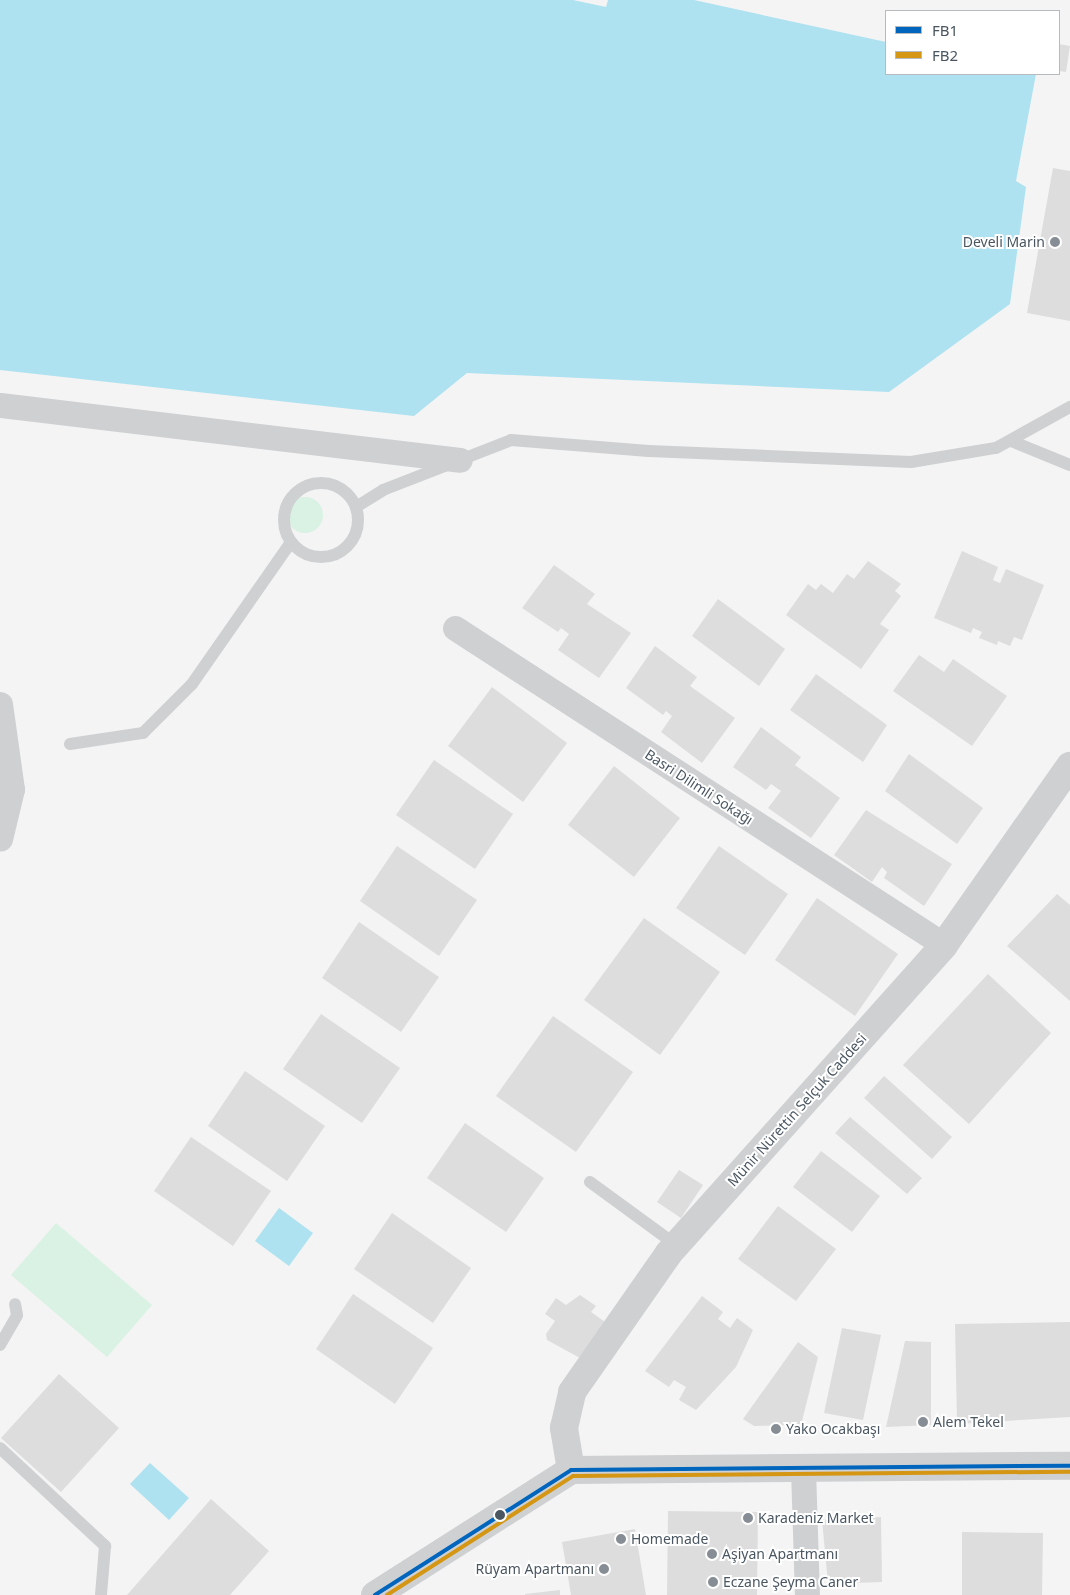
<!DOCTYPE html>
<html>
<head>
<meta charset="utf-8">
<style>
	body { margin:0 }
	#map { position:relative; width:1070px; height:1595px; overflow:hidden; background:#f4f4f4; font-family:"Noto Sans",sans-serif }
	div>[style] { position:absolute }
	.green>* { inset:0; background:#d9f2e3 }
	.round { border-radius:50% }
	.water>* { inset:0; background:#aee2f0 }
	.building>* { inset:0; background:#ddddde }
	.service>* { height:12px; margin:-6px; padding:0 6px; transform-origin:6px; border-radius:6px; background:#ced0d2 }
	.service>.ring { margin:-6px; padding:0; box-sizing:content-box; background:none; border:12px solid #ced0d2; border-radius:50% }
	.minor>* { height:25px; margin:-12.5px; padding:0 12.5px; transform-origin:12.5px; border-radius:12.5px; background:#ced0d2 }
	.tertiary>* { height:28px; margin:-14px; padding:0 14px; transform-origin:14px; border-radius:14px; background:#ced0d2 }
	.bus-1>* { height:4px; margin:-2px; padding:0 2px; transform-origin:2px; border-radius:2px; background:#0065bd }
	.bus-2>* { height:4px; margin:-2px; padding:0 2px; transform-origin:2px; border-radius:2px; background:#d49613 }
	.dots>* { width:14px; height:14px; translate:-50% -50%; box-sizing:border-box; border:2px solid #fff; border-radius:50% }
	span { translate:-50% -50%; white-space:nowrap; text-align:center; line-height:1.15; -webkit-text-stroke:4px #fff; paint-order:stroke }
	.poi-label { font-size:14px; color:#4a5661 }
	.right { translate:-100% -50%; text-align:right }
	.left { translate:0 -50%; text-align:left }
	.street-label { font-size:14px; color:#4a5661 }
	.legend { position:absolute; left:885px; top:10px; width:175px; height:65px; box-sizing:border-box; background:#fff; border:1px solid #b7bbc0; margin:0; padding:6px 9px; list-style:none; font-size:15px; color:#4a5661 }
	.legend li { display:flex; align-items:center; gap:10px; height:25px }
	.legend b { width:25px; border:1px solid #b7bbc0 }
</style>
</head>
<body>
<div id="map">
	<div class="green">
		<div class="round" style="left:287px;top:497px;width:36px;height:36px"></div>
		<div style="clip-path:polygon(56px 1223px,152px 1305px,107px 1357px,11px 1275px)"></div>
	</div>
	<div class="water">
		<div style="clip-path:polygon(0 0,573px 0,606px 7px,608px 0,694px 0,886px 42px,886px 74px,1036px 74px,1016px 181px,1026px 187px,1010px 304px,889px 392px,467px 373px,414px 416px,0 370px)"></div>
		<div style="clip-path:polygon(279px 1208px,313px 1233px,289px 1266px,255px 1241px)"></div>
		<div style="clip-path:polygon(150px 1463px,189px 1498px,169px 1520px,130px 1484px)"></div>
	</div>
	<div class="building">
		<div style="clip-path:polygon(1059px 44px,1070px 46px,1066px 72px,1059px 71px)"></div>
		<div style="clip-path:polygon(1053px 168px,1070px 171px,1070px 321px,1027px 313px)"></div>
		<div style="clip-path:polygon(962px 551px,998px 567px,993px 580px,1000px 583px,1006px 569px,1044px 585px,1022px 640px,1014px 637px,1010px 646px,998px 641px,997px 645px,979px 638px,982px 632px,973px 628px,971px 633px,934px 618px)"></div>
		<div style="clip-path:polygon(868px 561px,901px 584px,895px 591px,901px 596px,880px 624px,889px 630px,861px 669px,786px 615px,808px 584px,816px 590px,821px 584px,833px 593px,847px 574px,854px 579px)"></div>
		<div style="clip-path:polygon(554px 565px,595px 594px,587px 604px,631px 633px,599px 678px,558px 650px,569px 634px,561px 628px,558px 632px,522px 608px)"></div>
		<div style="clip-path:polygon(718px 599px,785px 649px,759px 686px,692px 636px)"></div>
		<div style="clip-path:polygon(655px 646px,697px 677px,690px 686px,735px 718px,702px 763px,661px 732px,672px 716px,666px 711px,663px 715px,626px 688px)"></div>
		<div style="clip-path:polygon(919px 655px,944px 672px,953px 659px,1007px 696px,972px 746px,893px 691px)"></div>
		<div style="clip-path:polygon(816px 674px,887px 725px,863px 762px,790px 710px)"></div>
		<div style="clip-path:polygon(492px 687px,567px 743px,523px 802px,448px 746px)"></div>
		<div style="clip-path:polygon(761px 727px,801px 757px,795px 765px,840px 798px,811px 838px,768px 808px,781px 791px,771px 784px,766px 790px,733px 767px)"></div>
		<div style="clip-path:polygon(909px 754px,983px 808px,957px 844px,885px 791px)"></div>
		<div style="clip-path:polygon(434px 760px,513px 814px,475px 869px,396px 815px)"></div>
		<div style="clip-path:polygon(614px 766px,680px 818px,634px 877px,568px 825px)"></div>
		<div style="clip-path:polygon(866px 810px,952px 864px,924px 906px,884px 878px,887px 872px,882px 867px,872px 882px,834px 855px)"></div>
		<div style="clip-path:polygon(397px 846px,477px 900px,439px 956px,360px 901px)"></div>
		<div style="clip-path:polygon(719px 846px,788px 894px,745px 955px,676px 908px)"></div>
		<div style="clip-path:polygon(1057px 894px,1070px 905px,1070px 1001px,1007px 946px)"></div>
		<div style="clip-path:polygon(817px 898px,898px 954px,855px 1016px,775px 960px)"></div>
		<div style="clip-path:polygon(644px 918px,720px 972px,660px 1055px,584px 1000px)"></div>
		<div style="clip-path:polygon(359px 922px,439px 977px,401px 1032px,322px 978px)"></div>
		<div style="clip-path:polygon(988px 974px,1051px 1033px,969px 1124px,903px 1065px)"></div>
		<div style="clip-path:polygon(321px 1014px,400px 1068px,362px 1123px,283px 1069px)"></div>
		<div style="clip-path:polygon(553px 1016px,633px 1072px,576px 1152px,496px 1096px)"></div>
		<div style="clip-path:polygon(245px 1071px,325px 1126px,287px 1181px,208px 1126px)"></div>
		<div style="clip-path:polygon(884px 1076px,952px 1137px,932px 1159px,864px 1098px)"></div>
		<div style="clip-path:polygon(850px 1117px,922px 1178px,907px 1194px,835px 1133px)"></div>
		<div style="clip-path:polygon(465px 1123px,544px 1178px,506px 1232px,427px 1178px)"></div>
		<div style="clip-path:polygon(191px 1137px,271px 1191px,233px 1246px,154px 1191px)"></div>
		<div style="clip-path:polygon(821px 1151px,880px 1196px,852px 1232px,793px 1187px)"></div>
		<div style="clip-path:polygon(679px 1170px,703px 1185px,681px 1218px,657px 1202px)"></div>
		<div style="clip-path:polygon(778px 1206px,836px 1249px,796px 1301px,738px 1259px)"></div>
		<div style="clip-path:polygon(392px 1213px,471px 1268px,433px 1323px,354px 1269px)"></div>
		<div style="clip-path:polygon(353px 1294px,433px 1348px,395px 1404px,316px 1349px)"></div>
		<div style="clip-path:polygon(580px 1295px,596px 1306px,591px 1312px,605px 1322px,580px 1358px,547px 1340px,546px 1334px,555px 1321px,545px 1314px,556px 1298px,566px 1305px)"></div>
		<div style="clip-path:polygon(702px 1296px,723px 1312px,718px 1319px,730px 1328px,737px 1318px,753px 1330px,736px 1367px,696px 1410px,679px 1400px,686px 1387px,674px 1380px,669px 1387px,645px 1371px)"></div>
		<div style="clip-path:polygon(1070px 1322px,1070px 1417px,957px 1424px,955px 1324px)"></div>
		<div style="clip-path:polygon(842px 1328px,881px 1335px,863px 1420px,824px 1413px)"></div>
		<div style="clip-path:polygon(905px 1341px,931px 1342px,931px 1425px,886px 1427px)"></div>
		<div style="clip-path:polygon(798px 1342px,818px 1357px,801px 1425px,754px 1426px,743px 1419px)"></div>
		<div style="clip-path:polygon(59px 1374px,119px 1428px,61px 1492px,1px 1438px)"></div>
		<div style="clip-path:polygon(211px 1499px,269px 1551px,230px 1595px,127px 1595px)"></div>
		<div style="clip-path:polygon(668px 1511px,758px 1512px,757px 1595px,667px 1595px)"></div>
		<div style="clip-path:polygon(881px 1517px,882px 1582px,828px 1584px,822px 1520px)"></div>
		<div style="clip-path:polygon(635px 1529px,646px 1595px,571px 1595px,562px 1542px)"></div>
		<div style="clip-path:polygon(962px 1532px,1043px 1533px,1042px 1595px,962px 1595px)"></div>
		<div style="clip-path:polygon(560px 1590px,560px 1595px,525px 1595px,525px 1594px)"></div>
	</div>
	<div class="service">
		<div style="left:1011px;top:441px;width:64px;rotate:22.1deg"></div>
		<div class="ring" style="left:284px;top:483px;width:62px;height:62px"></div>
		<div style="left:356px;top:507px;width:32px;rotate:-32deg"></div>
		<div style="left:383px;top:490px;width:137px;rotate:-21.3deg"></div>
		<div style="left:511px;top:440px;width:138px;rotate:4.6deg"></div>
		<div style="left:649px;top:451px;width:262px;rotate:2.4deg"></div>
		<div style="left:911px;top:462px;width:86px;rotate:-9.4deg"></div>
		<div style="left:996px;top:448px;width:85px;rotate:-29deg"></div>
		<div style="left:70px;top:744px;width:74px;rotate:-8.6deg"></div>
		<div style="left:143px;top:733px;width:69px;rotate:-45deg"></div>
		<div style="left:192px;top:684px;width:173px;rotate:-55.1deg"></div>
		<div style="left:590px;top:1182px;width:107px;rotate:36.2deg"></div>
		<div style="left:0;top:1345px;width:34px;rotate:-60deg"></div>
		<div style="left:17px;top:1315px;width:11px;rotate:-100deg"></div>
		<div style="left:0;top:1448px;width:144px;rotate:43deg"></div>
		<div style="left:105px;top:1546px;width:49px;rotate:94.7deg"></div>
	</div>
	<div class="minor">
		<div style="left:0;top:405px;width:463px;rotate:6.8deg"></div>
		<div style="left:455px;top:628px;width:583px;rotate:32.95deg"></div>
		<div style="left:0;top:704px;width:86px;rotate:82deg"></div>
		<div style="left:12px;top:789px;width:51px;rotate:103.5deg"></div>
		<div style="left:803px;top:1469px;width:126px;rotate:88.2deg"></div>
	</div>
	<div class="tertiary">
		<div style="left:571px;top:1470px;width:43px;rotate:-99.5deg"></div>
		<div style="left:564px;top:1428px;width:37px;rotate:-77deg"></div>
		<div style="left:572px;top:1392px;width:169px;rotate:-55.1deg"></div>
		<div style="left:669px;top:1253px;width:413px;rotate:-48.2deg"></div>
		<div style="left:944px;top:945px;width:219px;rotate:-54.9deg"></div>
		<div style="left:375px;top:1595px;width:232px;rotate:-32.5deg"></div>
		<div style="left:571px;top:1470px;width:499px;rotate:-0.5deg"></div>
	</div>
	<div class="bus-1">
		<div style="left:375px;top:1595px;width:232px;rotate:-32.5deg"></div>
		<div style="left:571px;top:1470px;width:499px;rotate:-0.5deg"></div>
	</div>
	<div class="bus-2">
		<div style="left:387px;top:1595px;width:221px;rotate:-32.6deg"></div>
		<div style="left:573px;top:1476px;width:497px;rotate:-0.5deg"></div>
	</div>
	<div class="dots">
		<div style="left:1055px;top:242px;background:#868d94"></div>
		<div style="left:923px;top:1422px;background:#868d94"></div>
		<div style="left:776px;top:1429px;background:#868d94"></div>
		<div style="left:500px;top:1515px;background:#4a5661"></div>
		<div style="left:748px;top:1518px;background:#868d94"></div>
		<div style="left:621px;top:1539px;background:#868d94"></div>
		<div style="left:712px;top:1554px;background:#868d94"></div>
		<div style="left:604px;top:1569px;background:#868d94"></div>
		<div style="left:713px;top:1582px;background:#868d94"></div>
	</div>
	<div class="poi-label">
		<span class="right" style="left:1045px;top:242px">Develi Marin</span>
		<span class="left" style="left:933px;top:1422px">Alem Tekel</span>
		<span class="left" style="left:786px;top:1429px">Yako Ocakbaşı</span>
		<span class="left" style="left:758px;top:1518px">Karadeniz Market</span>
		<span class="left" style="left:631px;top:1539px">Homemade</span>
		<span class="left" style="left:722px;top:1554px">Aşiyan Apartmanı</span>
		<span class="right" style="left:594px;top:1569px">Rüyam Apartmanı</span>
		<span class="left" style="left:723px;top:1582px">Eczane Şeyma Caner</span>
	</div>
	<div class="street-label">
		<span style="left:699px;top:787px;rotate:33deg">Basri Dilimli Sokağı</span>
		<span style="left:797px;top:1110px;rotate:-48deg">Münir Nürettin Selçuk Caddesi</span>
	</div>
	<ul class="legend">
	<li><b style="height:6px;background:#0065bd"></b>FB1</li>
	<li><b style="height:6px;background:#d49613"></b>FB2</li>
	</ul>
</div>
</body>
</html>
